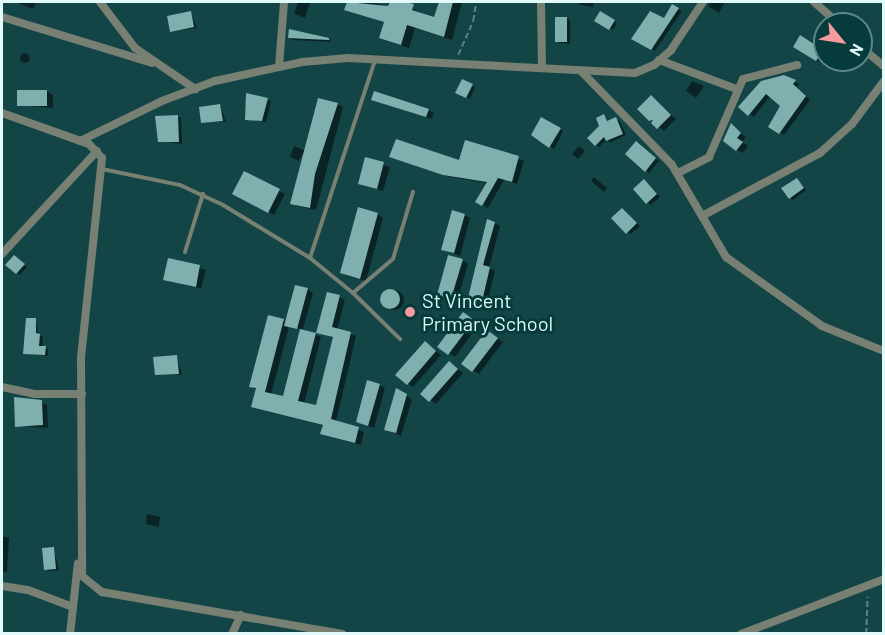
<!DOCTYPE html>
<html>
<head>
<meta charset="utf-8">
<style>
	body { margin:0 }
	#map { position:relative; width:885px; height:635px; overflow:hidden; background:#144546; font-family:Barlow,sans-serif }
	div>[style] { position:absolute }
	.shadow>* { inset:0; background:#0007 }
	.round { border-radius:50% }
	.building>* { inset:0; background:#7fb0af }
	.path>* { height:1.5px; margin-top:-0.75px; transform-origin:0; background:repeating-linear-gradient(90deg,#5b8384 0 6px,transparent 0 9px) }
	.service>* { height:4px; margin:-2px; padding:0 2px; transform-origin:2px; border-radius:2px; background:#778072 }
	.minor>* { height:8px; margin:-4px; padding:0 4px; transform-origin:4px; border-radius:4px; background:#778072 }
	.dots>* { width:16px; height:16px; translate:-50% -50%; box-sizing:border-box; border:3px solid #053b3b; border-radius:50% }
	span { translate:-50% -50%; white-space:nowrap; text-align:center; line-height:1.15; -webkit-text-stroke:6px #053b3b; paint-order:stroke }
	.poi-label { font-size:20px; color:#e1fafa }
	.left { translate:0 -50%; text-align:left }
	.frame { position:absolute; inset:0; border:3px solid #e1fafa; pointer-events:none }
	.north { position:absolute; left:813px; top:12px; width:60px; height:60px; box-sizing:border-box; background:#053b3b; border:2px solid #5d8787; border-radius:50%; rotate:120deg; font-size:16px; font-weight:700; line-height:24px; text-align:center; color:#e1fafa }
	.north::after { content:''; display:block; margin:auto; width:21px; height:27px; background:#f49aa0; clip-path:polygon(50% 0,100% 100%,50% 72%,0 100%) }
</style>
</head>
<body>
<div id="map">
	<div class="shadow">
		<div style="clip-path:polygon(16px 2px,36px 2px,33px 9px)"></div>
		<div style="clip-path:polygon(298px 2px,310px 2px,305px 18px,294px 14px)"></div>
		<div style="clip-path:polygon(348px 2px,370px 2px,389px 7px,391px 2px,399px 2px,435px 19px,441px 2px,462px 2px,452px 40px,415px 28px,409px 48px,380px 38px,385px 23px,346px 9px)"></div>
		<div style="clip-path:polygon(578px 2px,594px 2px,593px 7px,580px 5px)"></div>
		<div style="clip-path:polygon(710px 2px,725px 2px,719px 13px,709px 7px)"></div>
		<div style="clip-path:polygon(673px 6px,682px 11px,655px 51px,633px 38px,665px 20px)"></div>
		<div style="clip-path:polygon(191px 13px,197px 28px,172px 31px)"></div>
		<div style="clip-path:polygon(601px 13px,617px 23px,613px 30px,596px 21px)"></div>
		<div style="clip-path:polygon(566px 18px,570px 20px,570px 44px,560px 43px,556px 41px)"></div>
		<div style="clip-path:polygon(801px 37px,824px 53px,819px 62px,795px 46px)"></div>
		<div style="clip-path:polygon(289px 38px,328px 39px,332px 42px,293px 40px)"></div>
		<div class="round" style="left:20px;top:53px;width:10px;height:10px"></div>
		<div style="clip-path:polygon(784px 77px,799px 84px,796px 87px,810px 100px,784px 135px,770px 127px,782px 106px,770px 96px,754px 117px,740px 107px)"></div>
		<div style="clip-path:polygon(463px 81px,475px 87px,470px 99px,457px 93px)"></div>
		<div style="clip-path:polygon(692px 81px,704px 86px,696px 98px,686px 91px)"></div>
		<div style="clip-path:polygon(47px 91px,53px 95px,53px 108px,19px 105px)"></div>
		<div style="clip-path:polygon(247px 95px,271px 101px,266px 122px,247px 119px)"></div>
		<div style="clip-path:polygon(651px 97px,676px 119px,664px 131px,650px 120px)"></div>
		<div style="clip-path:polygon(373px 99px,428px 110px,434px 113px,432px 119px)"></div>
		<div style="clip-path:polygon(337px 104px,343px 107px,316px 210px,297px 206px,291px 203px,304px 152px,299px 161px,290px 157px,294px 146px,306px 151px)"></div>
		<div style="clip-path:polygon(220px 105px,226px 122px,202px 122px)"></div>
		<div style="clip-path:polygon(178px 116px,181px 118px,182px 144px,159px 141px)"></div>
		<div style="clip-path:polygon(604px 116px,609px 122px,619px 120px,626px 135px,611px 142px,606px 140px,599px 147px,596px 145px)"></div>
		<div style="clip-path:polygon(542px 119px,563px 131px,554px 149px,533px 134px)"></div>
		<div style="clip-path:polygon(731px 126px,746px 137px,742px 142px,748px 146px,743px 153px,737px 150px)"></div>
		<div style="clip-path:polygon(466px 142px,524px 161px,517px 184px,504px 180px,488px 208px,477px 202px,488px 183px,450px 177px,397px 159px,460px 162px)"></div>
		<div style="clip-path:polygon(639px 143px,659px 161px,649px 173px,627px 154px)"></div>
		<div style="clip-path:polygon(579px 146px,585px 151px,578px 159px,572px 154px)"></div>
		<div style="clip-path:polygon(366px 159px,390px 167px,383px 191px,360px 184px)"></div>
		<div style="clip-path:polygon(245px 173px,285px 194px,274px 215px,234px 194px)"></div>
		<div style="clip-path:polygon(594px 177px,607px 188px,604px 192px,591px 181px)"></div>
		<div style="clip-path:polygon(797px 179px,806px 190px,793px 200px,790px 198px)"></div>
		<div style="clip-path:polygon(645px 181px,660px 197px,651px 205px,635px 189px)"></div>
		<div style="clip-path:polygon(623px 210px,640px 226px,631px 234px,627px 232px)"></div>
		<div style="clip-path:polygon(378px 214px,383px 218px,366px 281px,347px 276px,342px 272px)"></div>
		<div style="clip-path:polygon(464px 215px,470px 218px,460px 256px,443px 249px)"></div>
		<div style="clip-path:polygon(495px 223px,500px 226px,489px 268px,495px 271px,486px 308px,468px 302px)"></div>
		<div style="clip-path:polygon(17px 259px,27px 267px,20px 275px,17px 273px)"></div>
		<div style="clip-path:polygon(169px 260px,206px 270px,201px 289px,165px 279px)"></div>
		<div style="clip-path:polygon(462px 260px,468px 264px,457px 301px,444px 298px,438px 295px)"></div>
		<div style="clip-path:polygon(307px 289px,313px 293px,303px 329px,289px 327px,271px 395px,284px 398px,315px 334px,321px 337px,304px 404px,318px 407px,334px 338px,318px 332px,339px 297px,345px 300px,337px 330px,356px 336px,336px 422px,364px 432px,361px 445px,328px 436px,322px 433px,324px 426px,253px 406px,257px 390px,251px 386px,269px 317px,287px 322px)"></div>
		<div class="round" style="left:384px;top:290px;width:20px;height:20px"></div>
		<div style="clip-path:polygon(469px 317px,479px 324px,455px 357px,439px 346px)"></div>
		<div style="clip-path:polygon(36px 320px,38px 335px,43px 337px,42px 347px,48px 349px,48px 356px,25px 353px)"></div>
		<div style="clip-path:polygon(493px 335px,503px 342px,479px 374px,463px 364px)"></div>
		<div style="clip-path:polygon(425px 343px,441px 355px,413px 387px,408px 383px)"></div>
		<div style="clip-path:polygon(176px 356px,182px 375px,156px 374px)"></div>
		<div style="clip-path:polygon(449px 363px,463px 373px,436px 404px,422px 394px)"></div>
		<div style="clip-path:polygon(379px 385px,385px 388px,374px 428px,358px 422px)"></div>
		<div style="clip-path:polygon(397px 390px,412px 399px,401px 436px,386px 429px)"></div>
		<div style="clip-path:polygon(41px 402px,47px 405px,48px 428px,16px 426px)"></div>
		<div style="clip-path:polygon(147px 514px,160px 517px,159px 527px,146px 524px)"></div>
		<div style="clip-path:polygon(2px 536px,9px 538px,7px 572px,2px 572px)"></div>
		<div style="clip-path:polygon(54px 549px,59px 570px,49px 571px,46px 569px)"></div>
	</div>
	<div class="building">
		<div style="clip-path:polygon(347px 2px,388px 6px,390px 2px,404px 2px,414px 4px,412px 10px,434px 17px,439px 2px,453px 2px,444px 37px,407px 25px,401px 45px,379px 38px,384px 22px,344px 10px)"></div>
		<div style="clip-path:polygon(672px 4px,679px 8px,651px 50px,631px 39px,650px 11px,664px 18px)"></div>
		<div style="clip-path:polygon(191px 11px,194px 27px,170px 32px,167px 16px)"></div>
		<div style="clip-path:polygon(600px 11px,615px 20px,609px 30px,594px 21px)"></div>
		<div style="clip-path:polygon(555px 17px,567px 17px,567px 42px,555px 42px)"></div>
		<div style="clip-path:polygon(289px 29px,329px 38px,329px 40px,288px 38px)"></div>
		<div style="clip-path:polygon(800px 35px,823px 50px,816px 61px,793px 47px)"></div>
		<div style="clip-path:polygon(784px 75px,796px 80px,793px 84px,806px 96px,779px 134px,768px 127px,780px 106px,766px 94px,748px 116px,738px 107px,761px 81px)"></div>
		<div style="clip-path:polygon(462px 79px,473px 84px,466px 98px,455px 93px)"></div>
		<div style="clip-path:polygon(17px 90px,47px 90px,47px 106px,17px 106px)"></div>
		<div style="clip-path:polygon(374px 91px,429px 109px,426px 117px,371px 100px)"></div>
		<div style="clip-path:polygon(246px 93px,268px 98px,262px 121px,245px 120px)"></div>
		<div style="clip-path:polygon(651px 95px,671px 115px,657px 129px,651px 123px,653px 120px,649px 121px,637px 109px)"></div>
		<div style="clip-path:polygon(318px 98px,338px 103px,315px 174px,310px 208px,290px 204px)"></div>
		<div style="clip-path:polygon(220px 104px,223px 121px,201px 123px,199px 107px)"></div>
		<div style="clip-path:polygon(604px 114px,607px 121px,616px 117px,623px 134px,606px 141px,604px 137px,595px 146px,587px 138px,599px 126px,596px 118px)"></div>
		<div style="clip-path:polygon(178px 115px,179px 142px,158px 142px,155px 116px)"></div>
		<div style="clip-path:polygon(541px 117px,561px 128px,549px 148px,531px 135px)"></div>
		<div style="clip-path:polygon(731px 123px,741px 133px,737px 138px,743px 142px,736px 151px,723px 141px)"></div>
		<div style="clip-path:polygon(396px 139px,459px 160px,465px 140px,519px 156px,512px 182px,498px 178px,482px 206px,475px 202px,487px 182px,443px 175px,389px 157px)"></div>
		<div style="clip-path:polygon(636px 141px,656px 158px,645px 172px,625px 154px)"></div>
		<div style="clip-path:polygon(365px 157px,384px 162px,377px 189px,358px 184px)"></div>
		<div style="clip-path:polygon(244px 171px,280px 189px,268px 213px,232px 194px)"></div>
		<div style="clip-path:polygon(797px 178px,804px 188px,789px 199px,781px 188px)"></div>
		<div style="clip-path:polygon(644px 179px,657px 194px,646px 204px,633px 189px)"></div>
		<div style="clip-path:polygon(358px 207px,378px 213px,360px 279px,340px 273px)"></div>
		<div style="clip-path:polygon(622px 208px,637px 223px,626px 234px,611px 218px)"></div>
		<div style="clip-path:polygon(452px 210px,465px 214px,454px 253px,441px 250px)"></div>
		<div style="clip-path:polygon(487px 219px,495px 222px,483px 265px,490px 267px,481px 306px,467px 302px)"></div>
		<div style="clip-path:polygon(14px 255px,25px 264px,16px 274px,5px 265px)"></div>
		<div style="clip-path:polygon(448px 255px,463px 259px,451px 299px,437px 295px)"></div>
		<div style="clip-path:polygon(168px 258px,200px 265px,196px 287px,163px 280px)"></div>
		<div style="clip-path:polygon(295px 285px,308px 288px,297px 329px,284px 326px)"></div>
		<div class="round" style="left:380px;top:289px;width:20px;height:20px"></div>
		<div style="clip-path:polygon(327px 292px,340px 295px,332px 327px,351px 332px,331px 419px,359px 427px,355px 443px,320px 434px,323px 425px,251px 407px,256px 388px,249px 387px,268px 315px,284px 319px,265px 392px,283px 396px,300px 329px,316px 333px,298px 401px,316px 405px,333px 337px,316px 333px)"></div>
		<div style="clip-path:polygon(463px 312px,474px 320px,448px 355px,437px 347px)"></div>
		<div style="clip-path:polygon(26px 318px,36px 318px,36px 333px,40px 334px,39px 346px,46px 346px,45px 355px,23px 354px)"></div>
		<div style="clip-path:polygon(487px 330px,498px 338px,472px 372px,461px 364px)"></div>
		<div style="clip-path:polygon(425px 341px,436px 351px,407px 385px,395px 375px)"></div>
		<div style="clip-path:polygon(177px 355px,179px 374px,155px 375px,153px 357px)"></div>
		<div style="clip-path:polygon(449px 361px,458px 369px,429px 402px,420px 394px)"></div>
		<div style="clip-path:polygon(367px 380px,380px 384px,368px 426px,356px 422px)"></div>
		<div style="clip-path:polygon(396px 388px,407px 394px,396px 433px,384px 430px)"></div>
		<div style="clip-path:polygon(14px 397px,42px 400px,43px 425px,15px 427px)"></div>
		<div style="clip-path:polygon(54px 547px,56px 569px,44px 570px,42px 548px)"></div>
	</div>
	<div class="path">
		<div style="left:458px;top:55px;width:37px;rotate:-66deg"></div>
		<div style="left:473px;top:21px;width:19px;rotate:-81deg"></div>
		<div style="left:866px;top:634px;width:37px;rotate:-88deg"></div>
	</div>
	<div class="service">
		<div style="left:102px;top:169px;width:80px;rotate:11.6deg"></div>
		<div style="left:180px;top:185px;width:47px;rotate:24.9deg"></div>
		<div style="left:223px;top:205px;width:102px;rotate:31.3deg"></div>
		<div style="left:310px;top:258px;width:55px;rotate:39.1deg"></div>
		<div style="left:353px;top:293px;width:66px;rotate:44.4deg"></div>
		<div style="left:185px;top:252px;width:61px;rotate:-72.8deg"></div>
		<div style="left:310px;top:258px;width:208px;rotate:-71.8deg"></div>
		<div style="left:353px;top:293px;width:52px;rotate:-40.4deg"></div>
		<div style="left:393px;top:259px;width:70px;rotate:-73.4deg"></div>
	</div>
	<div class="minor">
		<div style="left:100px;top:2px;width:58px;rotate:52.7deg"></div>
		<div style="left:135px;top:48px;width:73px;rotate:34.3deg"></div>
		<div style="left:541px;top:2px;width:65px;rotate:89.1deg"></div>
		<div style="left:814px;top:2px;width:33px;rotate:41deg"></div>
		<div style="left:2px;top:17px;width:157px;rotate:17deg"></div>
		<div style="left:861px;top:47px;width:30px;rotate:40deg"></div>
		<div style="left:659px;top:60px;width:82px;rotate:20.6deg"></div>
		<div style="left:279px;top:67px;width:65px;rotate:-85.6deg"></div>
		<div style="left:582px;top:72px;width:129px;rotate:45.9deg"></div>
		<div style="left:672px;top:165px;width:107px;rotate:59.6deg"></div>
		<div style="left:726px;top:257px;width:118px;rotate:35.7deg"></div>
		<div style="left:822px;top:326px;width:67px;rotate:22deg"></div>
		<div style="left:2px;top:113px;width:92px;rotate:19.6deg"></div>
		<div style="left:89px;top:144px;width:19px;rotate:47deg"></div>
		<div style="left:102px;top:158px;width:201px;rotate:96deg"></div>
		<div style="left:81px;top:358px;width:218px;rotate:89.7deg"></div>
		<div style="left:82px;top:576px;width:26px;rotate:39deg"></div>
		<div style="left:102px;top:592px;width:244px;rotate:9.9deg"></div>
		<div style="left:80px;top:141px;width:91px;rotate:-26deg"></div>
		<div style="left:162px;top:101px;width:57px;rotate:-20.7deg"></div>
		<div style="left:215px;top:81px;width:89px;rotate:-12.3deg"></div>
		<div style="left:302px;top:62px;width:46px;rotate:-5deg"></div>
		<div style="left:348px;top:58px;width:287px;rotate:3deg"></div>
		<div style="left:635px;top:73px;width:21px;rotate:-23deg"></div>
		<div style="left:654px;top:65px;width:23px;rotate:-41deg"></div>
		<div style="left:671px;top:50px;width:58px;rotate:-56.3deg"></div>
		<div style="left:678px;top:173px;width:35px;rotate:-27deg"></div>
		<div style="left:709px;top:157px;width:85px;rotate:-66.4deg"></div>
		<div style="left:743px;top:79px;width:56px;rotate:-14.5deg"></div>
		<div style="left:702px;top:216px;width:134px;rotate:-28.1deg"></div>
		<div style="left:820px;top:153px;width:43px;rotate:-42.2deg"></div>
		<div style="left:852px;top:124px;width:54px;rotate:-53.3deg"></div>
		<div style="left:2px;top:254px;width:140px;rotate:-47.3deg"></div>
		<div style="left:2px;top:387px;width:33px;rotate:12deg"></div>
		<div style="left:34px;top:394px;width:48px"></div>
		<div style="left:2px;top:586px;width:26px;rotate:9deg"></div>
		<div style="left:28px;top:590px;width:48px;rotate:20.7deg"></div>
		<div style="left:70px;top:634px;width:71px;rotate:-83.6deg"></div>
		<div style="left:232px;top:634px;width:21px;rotate:-65deg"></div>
		<div style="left:741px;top:634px;width:153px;rotate:-21deg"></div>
	</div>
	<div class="dots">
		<div style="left:410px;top:312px;background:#f49aa0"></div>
	</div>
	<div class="poi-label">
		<span class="left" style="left:422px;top:312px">St Vincent<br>Primary School</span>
	</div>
	<div class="frame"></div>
	<div class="north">N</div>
</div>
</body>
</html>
